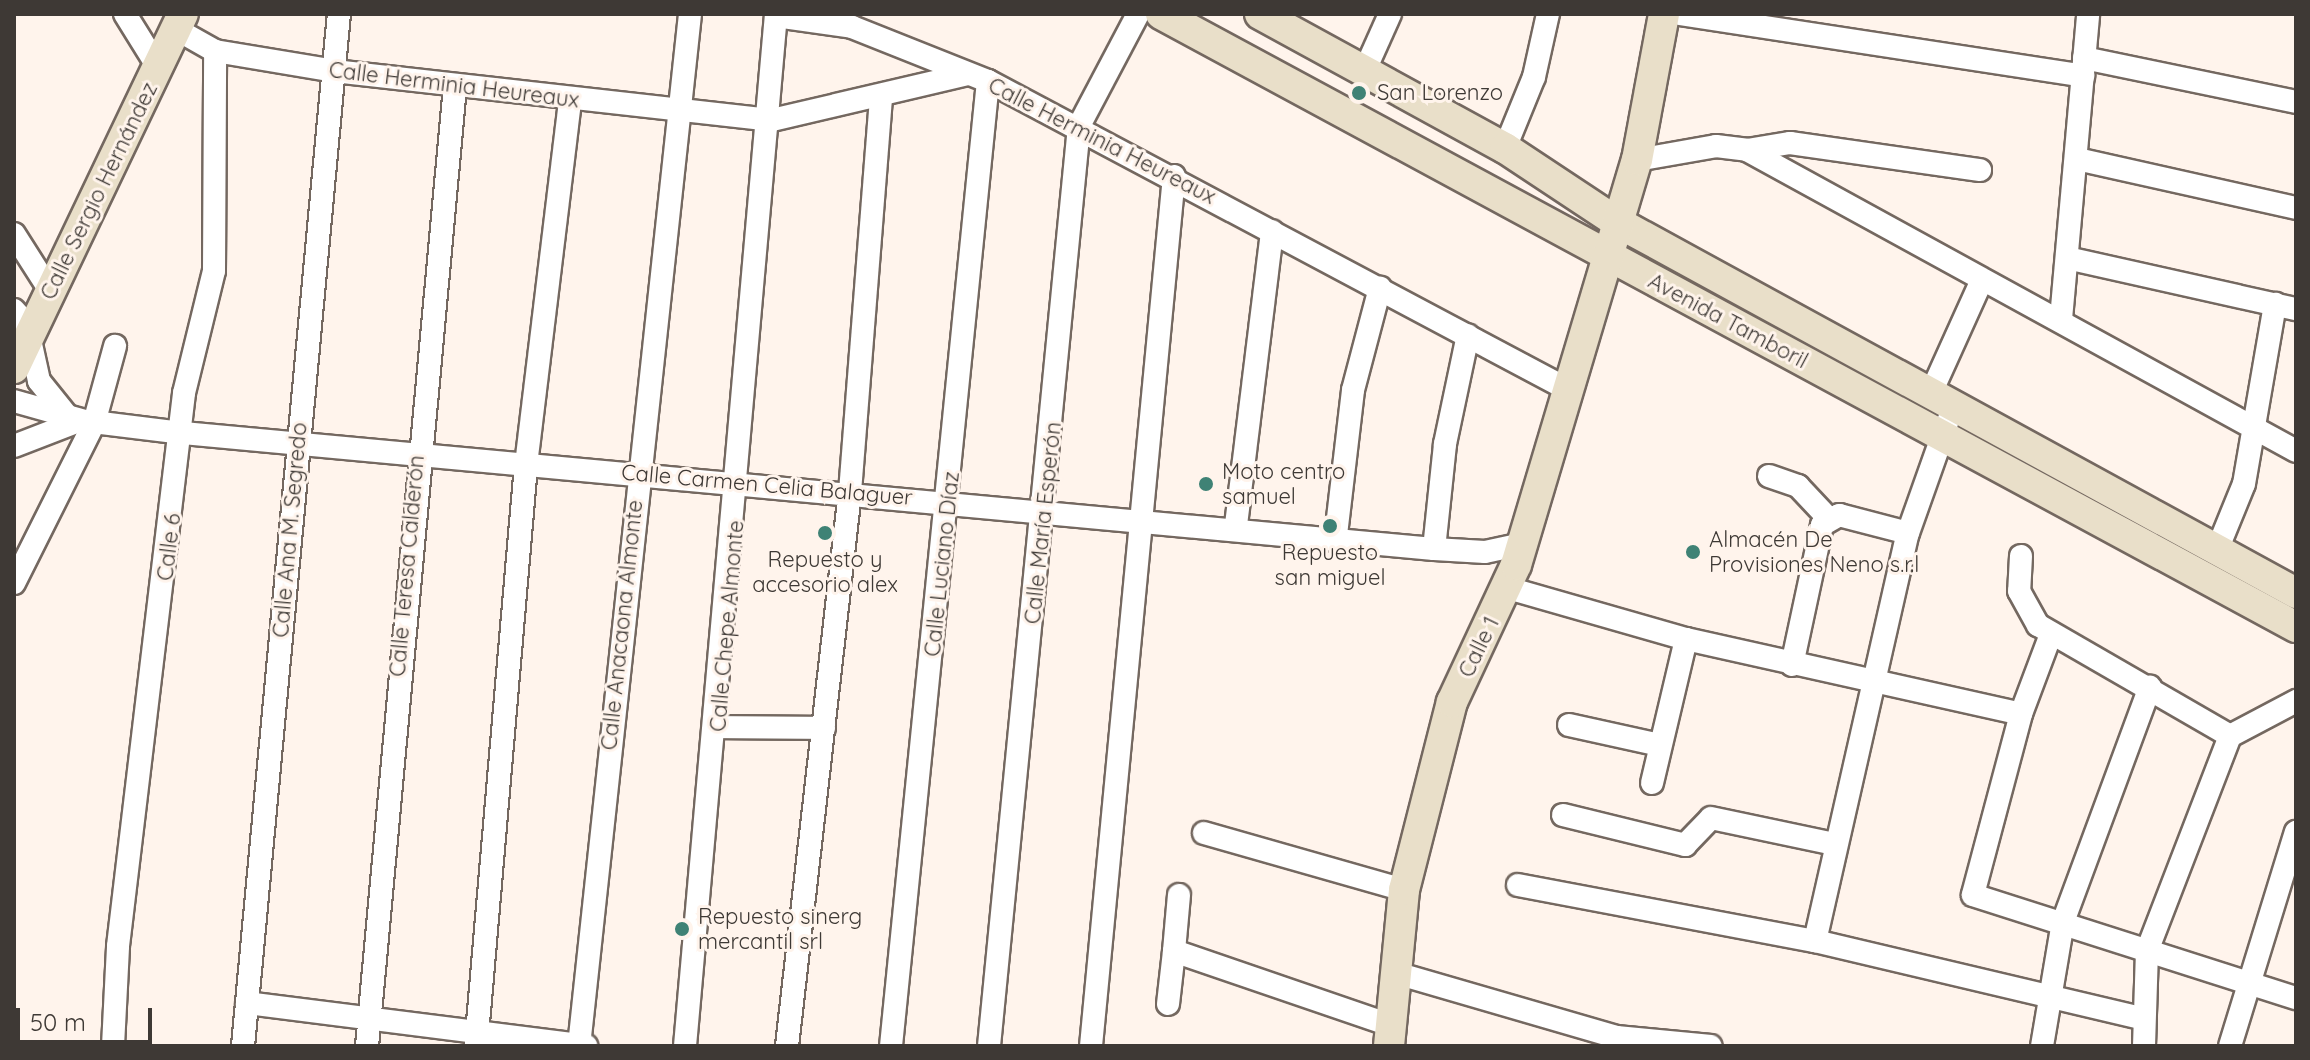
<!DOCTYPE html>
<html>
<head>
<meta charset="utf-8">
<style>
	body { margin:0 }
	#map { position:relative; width:2310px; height:1060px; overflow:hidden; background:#fff4ec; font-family:Quicksand,sans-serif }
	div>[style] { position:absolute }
	.roads { filter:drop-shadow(2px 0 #746860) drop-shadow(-2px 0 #746860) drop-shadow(0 2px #746860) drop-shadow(0 -2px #746860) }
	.street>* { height:22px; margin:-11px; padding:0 11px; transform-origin:11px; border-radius:11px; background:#fff }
	.secondary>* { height:30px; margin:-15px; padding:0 15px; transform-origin:15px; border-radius:15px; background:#e9dfc9 }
	.dots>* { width:22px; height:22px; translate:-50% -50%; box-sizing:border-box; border:4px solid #fff4ec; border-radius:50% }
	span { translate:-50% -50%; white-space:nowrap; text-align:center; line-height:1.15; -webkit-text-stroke:6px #fff4ec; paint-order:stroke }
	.street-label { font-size:22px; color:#3e3935 }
	.poi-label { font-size:22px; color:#3e3935 }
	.left { translate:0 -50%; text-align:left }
	.frame { position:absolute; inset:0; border:16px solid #3e3935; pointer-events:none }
	.scale { position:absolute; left:16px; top:1008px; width:136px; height:36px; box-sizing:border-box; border:4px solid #3e3935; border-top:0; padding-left:10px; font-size:24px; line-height:28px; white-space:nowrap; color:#3e3935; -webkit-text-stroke:6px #fff4ec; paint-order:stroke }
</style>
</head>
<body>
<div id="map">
	<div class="roads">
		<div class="street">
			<div style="left:125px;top:14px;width:62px;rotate:58.1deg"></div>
			<div style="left:1680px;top:14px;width:408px;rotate:8.7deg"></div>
			<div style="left:776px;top:16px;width:77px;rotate:8.2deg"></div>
			<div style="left:852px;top:27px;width:146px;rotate:21.7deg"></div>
			<div style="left:988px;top:81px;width:656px;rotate:28.01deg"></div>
			<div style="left:176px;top:29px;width:45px;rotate:29.4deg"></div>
			<div style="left:215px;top:51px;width:121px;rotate:9.5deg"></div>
			<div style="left:334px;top:71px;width:441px;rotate:6.4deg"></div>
			<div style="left:772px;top:120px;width:201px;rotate:-13.2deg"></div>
			<div style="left:2084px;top:58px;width:217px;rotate:11.7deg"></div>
			<div style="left:1365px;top:70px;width:61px;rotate:-65.9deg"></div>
			<div style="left:1505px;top:148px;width:77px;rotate:-67.8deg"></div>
			<div style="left:1534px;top:77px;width:65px;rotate:-77.5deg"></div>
			<div style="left:1747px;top:150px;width:44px;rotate:-9.2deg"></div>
			<div style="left:1790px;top:143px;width:192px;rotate:8.1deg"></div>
			<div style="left:2077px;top:159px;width:224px;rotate:12.6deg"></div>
			<div style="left:1637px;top:160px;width:80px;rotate:-10deg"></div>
			<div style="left:1716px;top:146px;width:31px;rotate:7deg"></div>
			<div style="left:1747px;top:150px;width:626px;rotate:28.73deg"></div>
			<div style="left:14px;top:234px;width:69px;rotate:57.5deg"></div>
			<div style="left:2067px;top:258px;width:235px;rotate:12.6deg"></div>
			<div style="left:14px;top:310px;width:27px;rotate:48deg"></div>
			<div style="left:2061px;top:319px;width:306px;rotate:-84.9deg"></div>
			<div style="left:29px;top:335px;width:47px;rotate:77.7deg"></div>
			<div style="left:39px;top:381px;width:48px;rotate:51deg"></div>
			<div style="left:1930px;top:395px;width:126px;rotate:-65.7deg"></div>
			<div style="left:14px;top:401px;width:74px;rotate:15.7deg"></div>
			<div style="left:85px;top:421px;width:99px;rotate:7deg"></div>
			<div style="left:183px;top:433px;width:1256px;rotate:5.3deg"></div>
			<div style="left:1434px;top:549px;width:51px;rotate:3.4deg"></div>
			<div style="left:1485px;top:552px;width:38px;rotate:-12deg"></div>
			<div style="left:14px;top:446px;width:66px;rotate:-21.2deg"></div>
			<div style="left:1769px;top:476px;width:31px;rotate:19deg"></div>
			<div style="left:1798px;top:486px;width:44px;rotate:46.8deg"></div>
			<div style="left:1236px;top:525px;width:296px;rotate:-83deg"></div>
			<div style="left:1336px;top:535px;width:146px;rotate:-83.3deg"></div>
			<div style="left:1353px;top:390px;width:106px;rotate:-75.2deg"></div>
			<div style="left:1434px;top:549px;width:106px;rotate:-84deg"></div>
			<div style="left:1445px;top:444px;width:111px;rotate:-78.1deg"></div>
			<div style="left:2217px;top:550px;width:71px;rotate:-67.8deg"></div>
			<div style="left:2244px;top:484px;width:183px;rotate:-80.2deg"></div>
			<div style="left:2021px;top:556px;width:35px;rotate:93deg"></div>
			<div style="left:2019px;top:591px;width:39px;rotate:61deg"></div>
			<div style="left:2038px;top:625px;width:222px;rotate:30deg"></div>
			<div style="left:14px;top:583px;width:179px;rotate:-63.4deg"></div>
			<div style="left:94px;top:423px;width:80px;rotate:-74.7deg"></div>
			<div style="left:1508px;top:588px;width:185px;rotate:16deg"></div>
			<div style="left:1686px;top:639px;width:343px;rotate:12.6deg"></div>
			<div style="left:2051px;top:634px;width:85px;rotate:110.6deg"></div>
			<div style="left:2021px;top:714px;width:187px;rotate:104.9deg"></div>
			<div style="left:1973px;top:895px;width:339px;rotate:17.7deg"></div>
			<div style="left:1792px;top:665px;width:143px;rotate:-77.9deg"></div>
			<div style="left:1822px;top:525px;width:20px;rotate:-30deg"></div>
			<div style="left:1839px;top:515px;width:71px;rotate:14.6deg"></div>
			<div style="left:1569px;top:725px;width:93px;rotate:12.4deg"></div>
			<div style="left:718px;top:727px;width:106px;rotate:0.5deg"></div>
			<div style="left:1652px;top:783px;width:148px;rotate:-76.7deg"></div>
			<div style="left:1563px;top:815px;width:126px;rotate:13.8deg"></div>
			<div style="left:1685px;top:845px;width:37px;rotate:-46deg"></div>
			<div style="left:1711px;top:818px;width:126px;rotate:11.9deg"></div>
			<div style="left:1204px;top:833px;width:208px;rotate:15.9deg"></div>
			<div style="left:1518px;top:885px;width:302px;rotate:10.7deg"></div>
			<div style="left:1815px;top:941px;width:338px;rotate:13.3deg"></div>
			<div style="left:1179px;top:895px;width:56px;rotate:95.1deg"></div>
			<div style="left:1174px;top:951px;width:228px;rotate:18.9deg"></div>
			<div style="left:1815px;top:941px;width:418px;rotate:-77.2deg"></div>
			<div style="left:1908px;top:533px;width:117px;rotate:-70.5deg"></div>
			<div style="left:1396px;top:973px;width:230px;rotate:16.2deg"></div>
			<div style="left:1617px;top:1037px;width:94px;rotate:5.5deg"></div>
			<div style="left:247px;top:1003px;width:342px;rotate:7.2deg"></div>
			<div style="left:1168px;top:1004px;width:53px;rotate:-83.5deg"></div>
			<div style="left:113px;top:1046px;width:100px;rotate:-87.1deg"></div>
			<div style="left:118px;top:946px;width:557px;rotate:-83.19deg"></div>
			<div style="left:184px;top:393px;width:126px;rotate:-76.2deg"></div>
			<div style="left:214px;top:271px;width:220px;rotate:-89.7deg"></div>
			<div style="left:243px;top:1046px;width:1036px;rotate:-84.69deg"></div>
			<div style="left:367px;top:1046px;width:964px;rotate:-84.76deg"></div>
			<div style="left:476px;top:1046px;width:583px;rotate:-85.08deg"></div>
			<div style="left:526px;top:465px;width:368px;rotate:-83.1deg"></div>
			<div style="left:579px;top:1046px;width:1038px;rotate:-83.86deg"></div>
			<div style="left:685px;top:1046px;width:1036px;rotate:-84.96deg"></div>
			<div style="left:787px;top:1046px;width:558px;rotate:-83.51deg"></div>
			<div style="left:850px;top:492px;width:394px;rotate:-85.5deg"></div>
			<div style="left:891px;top:1046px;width:970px;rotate:-84.26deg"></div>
			<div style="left:989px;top:1046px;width:924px;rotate:-84.41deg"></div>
			<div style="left:1079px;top:126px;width:127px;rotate:-62.2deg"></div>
			<div style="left:1091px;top:1046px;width:874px;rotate:-84.55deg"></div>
			<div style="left:2042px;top:1046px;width:126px;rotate:-80.4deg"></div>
			<div style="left:2063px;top:922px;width:251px;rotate:-69.7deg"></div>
			<div style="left:2144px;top:1046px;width:95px;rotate:-88.2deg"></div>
			<div style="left:2147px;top:951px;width:230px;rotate:-68.9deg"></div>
			<div style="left:2230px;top:736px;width:75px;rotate:-27.9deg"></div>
			<div style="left:2230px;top:1046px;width:224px;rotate:-72.9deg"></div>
		</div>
		<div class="secondary">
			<div style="left:1161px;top:14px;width:1290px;rotate:28.37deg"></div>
			<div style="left:1260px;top:14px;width:279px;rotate:28.7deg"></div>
			<div style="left:1505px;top:148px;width:134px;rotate:33.5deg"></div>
			<div style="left:1617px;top:222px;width:774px;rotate:28.65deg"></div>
			<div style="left:14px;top:368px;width:392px;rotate:-64.5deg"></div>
			<div style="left:1389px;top:1046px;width:157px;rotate:-84.5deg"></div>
			<div style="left:1404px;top:890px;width:194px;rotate:-75.7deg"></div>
			<div style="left:1452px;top:702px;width:151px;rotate:-65deg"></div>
			<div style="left:1516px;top:565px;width:423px;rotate:-73.4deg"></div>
			<div style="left:1637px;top:160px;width:148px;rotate:-79.5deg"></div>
		</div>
	</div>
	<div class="dots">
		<div style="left:1359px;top:93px;background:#3f8275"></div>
		<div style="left:1206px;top:484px;background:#3f8275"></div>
		<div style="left:1330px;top:526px;background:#3f8275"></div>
		<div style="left:825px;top:533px;background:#3f8275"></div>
		<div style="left:1693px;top:552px;background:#3f8275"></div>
		<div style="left:682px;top:929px;background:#3f8275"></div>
	</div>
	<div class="street-label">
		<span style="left:454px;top:85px;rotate:7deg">Calle Herminia Heureaux</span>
		<span style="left:1102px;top:141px;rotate:27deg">Calle Herminia Heureaux</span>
		<span style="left:99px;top:191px;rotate:-64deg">Calle Sergio Hernández</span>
		<span style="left:1728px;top:321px;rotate:28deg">Avenida Tamboril</span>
		<span style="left:767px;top:485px;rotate:5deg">Calle Carmen Celia Balaguer</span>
		<span style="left:1043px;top:523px;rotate:-84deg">Calle María Esperón</span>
		<span style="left:290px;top:530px;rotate:-85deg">Calle Ana M. Segredo</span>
		<span style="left:169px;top:547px;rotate:-83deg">Calle 6</span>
		<span style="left:942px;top:564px;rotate:-84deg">Calle Luciano Díaz</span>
		<span style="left:407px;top:566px;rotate:-85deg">Calle Teresa Calderón</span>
		<span style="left:622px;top:625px;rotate:-84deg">Calle Anacaona Almonte</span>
		<span style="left:727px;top:626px;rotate:-85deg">Calle Chepe Almonte</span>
		<span style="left:1479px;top:647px;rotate:-64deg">Calle 1</span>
	</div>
	<div class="poi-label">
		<span class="left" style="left:1377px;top:93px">San Lorenzo</span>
		<span class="left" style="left:1222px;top:484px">Moto centro<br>samuel</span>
		<span class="left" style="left:1709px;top:552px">Almacén De<br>Provisiones Neno s.r.l</span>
		<span style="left:1330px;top:565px">Repuesto<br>san miguel</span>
		<span style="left:825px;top:572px">Repuesto y<br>accesorio alex</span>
		<span class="left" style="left:698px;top:929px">Repuesto sinerg<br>mercantil srl</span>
	</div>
	<div class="frame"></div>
	<div class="scale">50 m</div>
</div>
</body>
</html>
